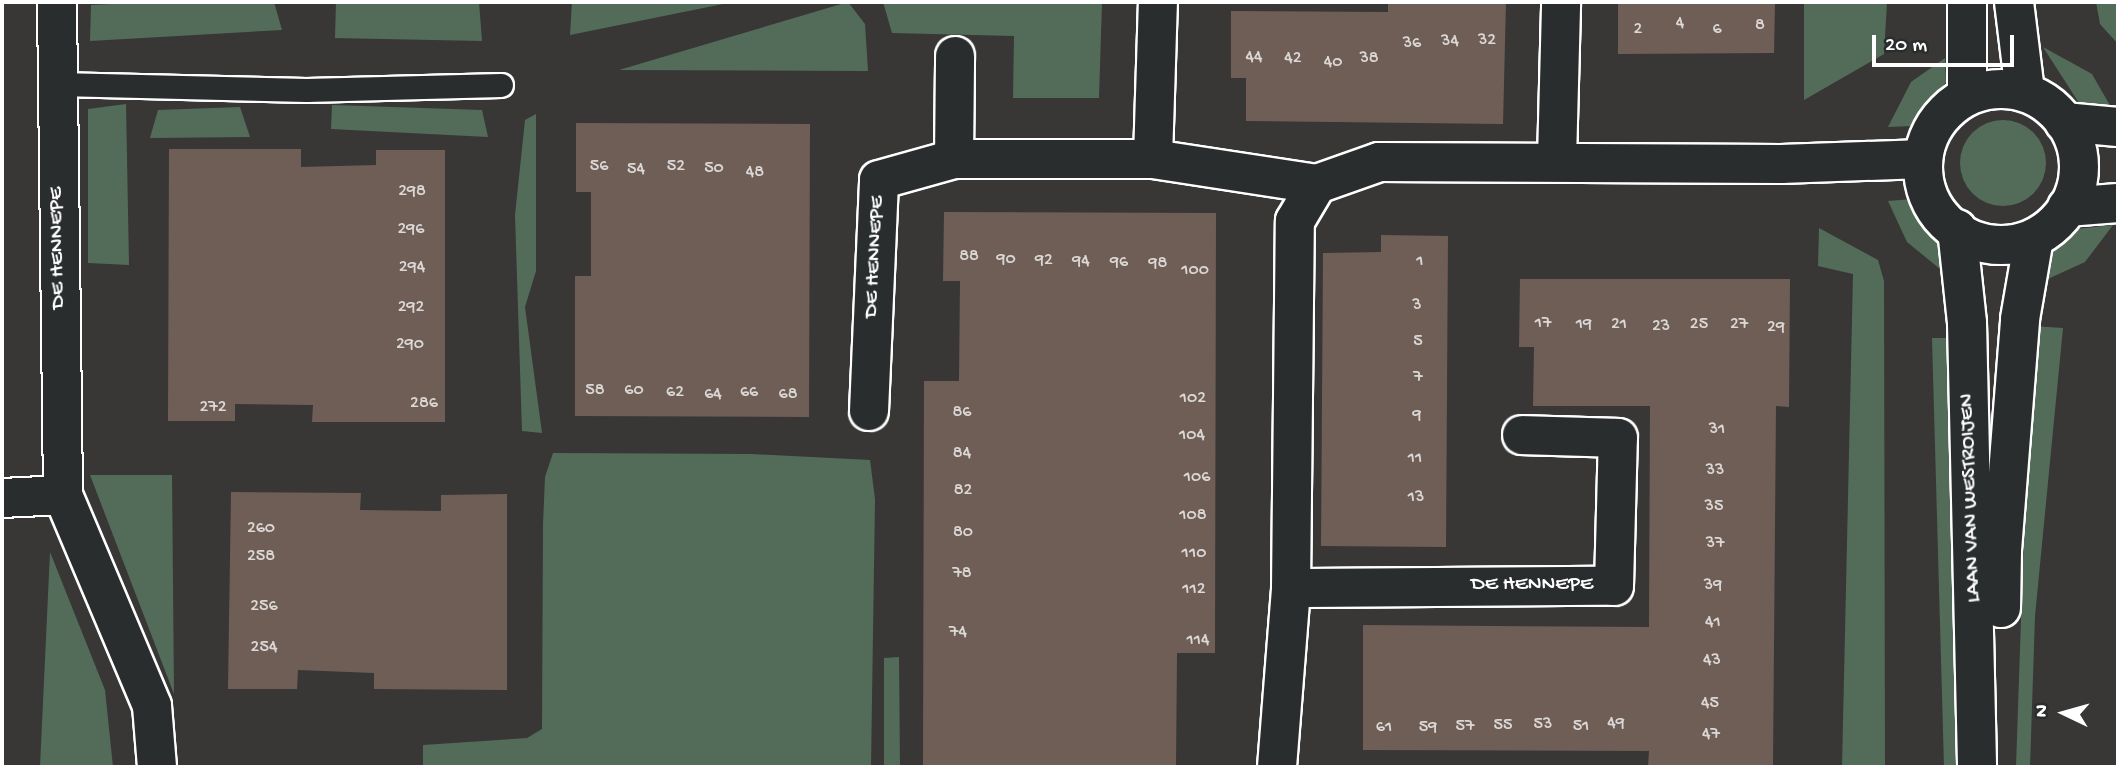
<!DOCTYPE html>
<html>
<head>
<meta charset="utf-8">
<style>
	body { margin:0 }
	#map { position:relative; width:2120px; height:769px; overflow:hidden; background:#383736; font-family:"Gochi Hand",sans-serif }
	div>[style] { position:absolute }
	.green>* { inset:0; background:#536c59 }
	.round { border-radius:50% }
	.building>* { inset:0; background:#6f5e56 }
	.roads { filter:drop-shadow(2px 0 #fff) drop-shadow(-2px 0 #fff) drop-shadow(0 2px #fff) drop-shadow(0 -2px #fff) }
	.service>* { height:23px; margin:-11.5px; padding:0 11.5px; transform-origin:11.5px; border-radius:11.5px; background:#2a2d2e }
	.minor>* { height:38px; margin:-19px; padding:0 19px; transform-origin:19px; border-radius:19px; background:#2a2d2e }
	.tertiary>* { height:38px; margin:-19px; padding:0 19px; transform-origin:19px; border-radius:19px; background:#2a2d2e }
	.tertiary>.ring { margin:-19px; padding:0; box-sizing:content-box; background:none; border:38px solid #2a2d2e; border-radius:50% }
	span { translate:-50% -50%; white-space:nowrap; text-align:center; line-height:1.15; -webkit-text-stroke:6px #2a2d2e; paint-order:stroke }
	.number-label { font-size:18px; color:#dbd7d5 }
	.number-label span { -webkit-text-stroke-width:0 }
	.street-label { font-size:21px; color:#fff }
	.frame { position:absolute; inset:0; border:4px solid #fff; pointer-events:none }
	.north { position:absolute; left:2029px; top:678px; width:70px; height:70px; -webkit-text-stroke:5px #2a2d2e; paint-order:stroke; rotate:275deg; font-size:19px; font-weight:700; line-height:28px; text-align:center; color:#fff }
	.north::after { content:''; display:block; margin:auto; width:24px; height:32px; background:#fff; clip-path:polygon(50% 0,100% 100%,50% 72%,0 100%) }
	.scale { position:absolute; left:1872px; top:35px; width:142px; height:32px; box-sizing:border-box; border:4px solid #fff; border-top:0; padding-left:9px; font-size:21px; line-height:24px; white-space:nowrap; color:#fff; -webkit-text-stroke:5px #2a2d2e; paint-order:stroke }
</style>
</head>
<body>
<div id="map">
	<div class="green">
		<div style="clip-path:polygon(153px 2px,274px 2px,282px 30px,90px 41px,91px 5px)"></div>
		<div style="clip-path:polygon(336px 2px,479px 2px,482px 41px,335px 38px)"></div>
		<div style="clip-path:polygon(572px 2px,723px 2px,723px 4px,570px 35px)"></div>
		<div style="clip-path:polygon(848px 2px,865px 24px,868px 71px,619px 70px)"></div>
		<div style="clip-path:polygon(883px 2px,1102px 2px,1099px 98px,1013px 98px,1014px 36px,892px 33px)"></div>
		<div style="clip-path:polygon(1804px 2px,1887px 2px,1884px 54px,1804px 100px)"></div>
		<div style="clip-path:polygon(2096px 2px,2118px 2px,2118px 44px,2100px 24px)"></div>
		<div style="clip-path:polygon(2043px 47px,2092px 74px,2112px 109px,2079px 103px)"></div>
		<div style="clip-path:polygon(1945px 58px,1946px 82px,1912px 126px,1888px 127px,1911px 82px)"></div>
		<div style="clip-path:polygon(126px 104px,129px 265px,88px 263px,88px 109px)"></div>
		<div style="clip-path:polygon(332px 105px,482px 110px,488px 137px,331px 129px)"></div>
		<div style="clip-path:polygon(240px 107px,250px 137px,150px 138px,158px 110px)"></div>
		<div style="clip-path:polygon(536px 114px,536px 271px,525px 307px,542px 433px,522px 431px,515px 215px,525px 120px)"></div>
		<div class="round" style="left:1960px;top:120px;width:86px;height:86px"></div>
		<div style="clip-path:polygon(1913px 199px,1947px 262px,1951px 278px,1907px 242px,1888px 201px)"></div>
		<div style="clip-path:polygon(2113px 225px,2085px 262px,2039px 283px,2048px 251px,2077px 229px)"></div>
		<div style="clip-path:polygon(1819px 228px,1878px 260px,1884px 281px,1885px 767px,1842px 767px,1853px 274px,1818px 266px)"></div>
		<div style="clip-path:polygon(2031px 326px,2063px 328px,2035px 616px,2030px 767px,2016px 767px)"></div>
		<div style="clip-path:polygon(1932px 338px,1954px 338px,1963px 767px,1944px 767px)"></div>
		<div style="clip-path:polygon(553px 453px,751px 454px,870px 460px,875px 499px,871px 767px,423px 767px,423px 745px,527px 738px,542px 729px,543px 524px,545px 477px)"></div>
		<div style="clip-path:polygon(90px 475px,172px 475px,174px 694px)"></div>
		<div style="clip-path:polygon(50px 552px,105px 690px,113px 767px,40px 767px)"></div>
		<div style="clip-path:polygon(899px 657px,900px 767px,884px 767px,884px 658px)"></div>
	</div>
	<div class="building">
		<div style="clip-path:polygon(1388px 2px,1506px 2px,1503px 124px,1246px 121px,1246px 78px,1231px 78px,1231px 11px,1388px 12px)"></div>
		<div style="clip-path:polygon(1618px 2px,1775px 2px,1774px 53px,1618px 54px)"></div>
		<div style="clip-path:polygon(576px 123px,810px 124px,809px 417px,575px 416px,575px 276px,591px 276px,591px 192px,576px 192px)"></div>
		<div style="clip-path:polygon(169px 149px,301px 149px,301px 167px,376px 165px,376px 150px,445px 150px,445px 422px,312px 422px,313px 405px,235px 404px,235px 421px,168px 421px)"></div>
		<div style="clip-path:polygon(944px 212px,1216px 213px,1215px 653px,1177px 653px,1176px 767px,923px 767px,924px 381px,959px 381px,960px 281px,943px 281px)"></div>
		<div style="clip-path:polygon(1381px 235px,1448px 236px,1446px 547px,1321px 546px,1323px 253px,1381px 252px)"></div>
		<div style="clip-path:polygon(1520px 279px,1790px 279px,1789px 407px,1776px 406px,1773px 767px,1648px 767px,1649px 751px,1363px 750px,1363px 625px,1649px 627px,1650px 406px,1533px 406px,1534px 347px,1519px 347px)"></div>
		<div style="clip-path:polygon(231px 492px,361px 493px,360px 510px,441px 511px,441px 495px,507px 494px,507px 690px,374px 689px,374px 673px,298px 670px,297px 689px,228px 689px)"></div>
	</div>
	<div class="roads">
		<div class="service">
			<div style="left:58px;top:84px;width:248px;rotate:1.4deg"></div>
			<div style="left:306px;top:90px;width:195px;rotate:-1.5deg"></div>
		</div>
		<div class="minor">
			<div style="left:57px;top:2px;width:493px;rotate:89.3deg"></div>
			<div style="left:63px;top:495px;width:229px;rotate:67.1deg"></div>
			<div style="left:152px;top:706px;width:61px;rotate:85.3deg"></div>
			<div style="left:954px;top:159px;width:103px;rotate:-89.4deg"></div>
			<div style="left:1153px;top:159px;width:157px;rotate:-88.2deg"></div>
			<div style="left:1557px;top:160px;width:158px;rotate:-88.5deg"></div>
			<div style="left:869px;top:411px;width:231px;rotate:-87.5deg"></div>
			<div style="left:879px;top:180px;width:78px;rotate:-15.6deg"></div>
			<div style="left:954px;top:159px;width:199px"></div>
			<div style="left:1153px;top:159px;width:166px;rotate:8.7deg"></div>
			<div style="left:2px;top:498px;width:61px;rotate:-2.8deg"></div>
			<div style="left:1291px;top:588px;width:323px;rotate:-0.4deg"></div>
			<div style="left:1614px;top:586px;width:148px;rotate:-88.5deg"></div>
			<div style="left:1618px;top:438px;width:96px;rotate:-178.2deg"></div>
			<div style="left:1277px;top:767px;width:180px;rotate:-85.5deg"></div>
			<div style="left:1291px;top:588px;width:367px;rotate:-89.4deg"></div>
			<div style="left:1295px;top:221px;width:43px;rotate:-59.3deg"></div>
			<div style="left:1317px;top:184px;width:66px;rotate:-19.5deg"></div>
			<div style="left:1379px;top:162px;width:402px;rotate:0.3deg"></div>
			<div style="left:1781px;top:164px;width:142px;rotate:-2deg"></div>
		</div>
		<div class="tertiary">
			<div style="left:1967px;top:2px;width:93px;rotate:90deg"></div>
			<div style="left:2014px;top:2px;width:91px;rotate:83deg"></div>
			<div class="ring" style="left:1923px;top:89px;width:118px;height:118px"></div>
			<div style="left:2064px;top:122px;width:54px;rotate:5.3deg"></div>
			<div style="left:2067px;top:207px;width:51px;rotate:-4.5deg"></div>
			<div style="left:1957px;top:229px;width:95px;rotate:83.9deg"></div>
			<div style="left:1967px;top:323px;width:444px;rotate:88.7deg"></div>
			<div style="left:2001px;top:608px;width:58px;rotate:-89deg"></div>
			<div style="left:2002px;top:550px;width:232px;rotate:-85.5deg"></div>
			<div style="left:2020px;top:319px;width:82px;rotate:-80.2deg"></div>
		</div>
	</div>
	<div class="number-label">
		<span style="left:1680px;top:24px">4</span>
		<span style="left:1760px;top:26px">8</span>
		<span style="left:1638px;top:30px">2</span>
		<span style="left:1717px;top:30px">6</span>
		<span style="left:1487px;top:41px">32</span>
		<span style="left:1450px;top:42px">34</span>
		<span style="left:1412px;top:44px">36</span>
		<span style="left:1254px;top:58px">44</span>
		<span style="left:1293px;top:59px">42</span>
		<span style="left:1369px;top:59px">38</span>
		<span style="left:1333px;top:63px">40</span>
		<span style="left:599px;top:167px">56</span>
		<span style="left:676px;top:167px">52</span>
		<span style="left:714px;top:169px">50</span>
		<span style="left:636px;top:170px">54</span>
		<span style="left:755px;top:173px">48</span>
		<span style="left:412px;top:192px">298</span>
		<span style="left:411px;top:230px">296</span>
		<span style="left:969px;top:257px">88</span>
		<span style="left:1006px;top:260px">90</span>
		<span style="left:1044px;top:261px">92</span>
		<span style="left:1081px;top:262px">94</span>
		<span style="left:1420px;top:262px">1</span>
		<span style="left:1119px;top:263px">96</span>
		<span style="left:1158px;top:264px">98</span>
		<span style="left:412px;top:268px">294</span>
		<span style="left:1195px;top:271px">100</span>
		<span style="left:1417px;top:306px">3</span>
		<span style="left:411px;top:308px">292</span>
		<span style="left:1543px;top:324px">17</span>
		<span style="left:1584px;top:325px">19</span>
		<span style="left:1619px;top:325px">21</span>
		<span style="left:1699px;top:325px">25</span>
		<span style="left:1739px;top:325px">27</span>
		<span style="left:1661px;top:327px">23</span>
		<span style="left:1776px;top:328px">29</span>
		<span style="left:1418px;top:342px">5</span>
		<span style="left:410px;top:345px">290</span>
		<span style="left:1418px;top:378px">7</span>
		<span style="left:595px;top:391px">58</span>
		<span style="left:634px;top:391px">60</span>
		<span style="left:675px;top:393px">62</span>
		<span style="left:749px;top:393px">66</span>
		<span style="left:713px;top:395px">64</span>
		<span style="left:788px;top:395px">68</span>
		<span style="left:1193px;top:399px">102</span>
		<span style="left:424px;top:404px">286</span>
		<span style="left:213px;top:408px">272</span>
		<span style="left:962px;top:413px">86</span>
		<span style="left:1417px;top:416px">9</span>
		<span style="left:1717px;top:430px">31</span>
		<span style="left:1192px;top:436px">104</span>
		<span style="left:962px;top:454px">84</span>
		<span style="left:1415px;top:459px">11</span>
		<span style="left:1715px;top:471px">33</span>
		<span style="left:1197px;top:478px">106</span>
		<span style="left:963px;top:491px">82</span>
		<span style="left:1416px;top:498px">13</span>
		<span style="left:1714px;top:507px">35</span>
		<span style="left:1193px;top:516px">108</span>
		<span style="left:261px;top:529px">260</span>
		<span style="left:963px;top:533px">80</span>
		<span style="left:1715px;top:544px">37</span>
		<span style="left:1194px;top:554px">110</span>
		<span style="left:261px;top:557px">258</span>
		<span style="left:962px;top:574px">78</span>
		<span style="left:1713px;top:586px">39</span>
		<span style="left:1194px;top:590px">112</span>
		<span style="left:264px;top:607px">256</span>
		<span style="left:1713px;top:623px">41</span>
		<span style="left:958px;top:633px">74</span>
		<span style="left:1198px;top:641px">114</span>
		<span style="left:264px;top:648px">254</span>
		<span style="left:1712px;top:661px">43</span>
		<span style="left:1710px;top:704px">45</span>
		<span style="left:1616px;top:724px">49</span>
		<span style="left:1543px;top:725px">53</span>
		<span style="left:1503px;top:726px">55</span>
		<span style="left:1465px;top:727px">57</span>
		<span style="left:1581px;top:727px">51</span>
		<span style="left:1384px;top:728px">61</span>
		<span style="left:1428px;top:728px">59</span>
		<span style="left:1711px;top:735px">47</span>
	</div>
	<div class="street-label">
		<span style="left:59px;top:248px;rotate:-91deg">DE HENNEPE</span>
		<span style="left:876px;top:257px;rotate:-87deg">DE HENNEPE</span>
		<span style="left:1972px;top:498px;rotate:-92deg">LAAN VAN WESTROIJEN</span>
		<span style="left:1532px;top:586px">DE HENNEPE</span>
	</div>
	<div class="frame"></div>
	<div class="north">N</div>
	<div class="scale">20 m</div>
</div>
</body>
</html>
